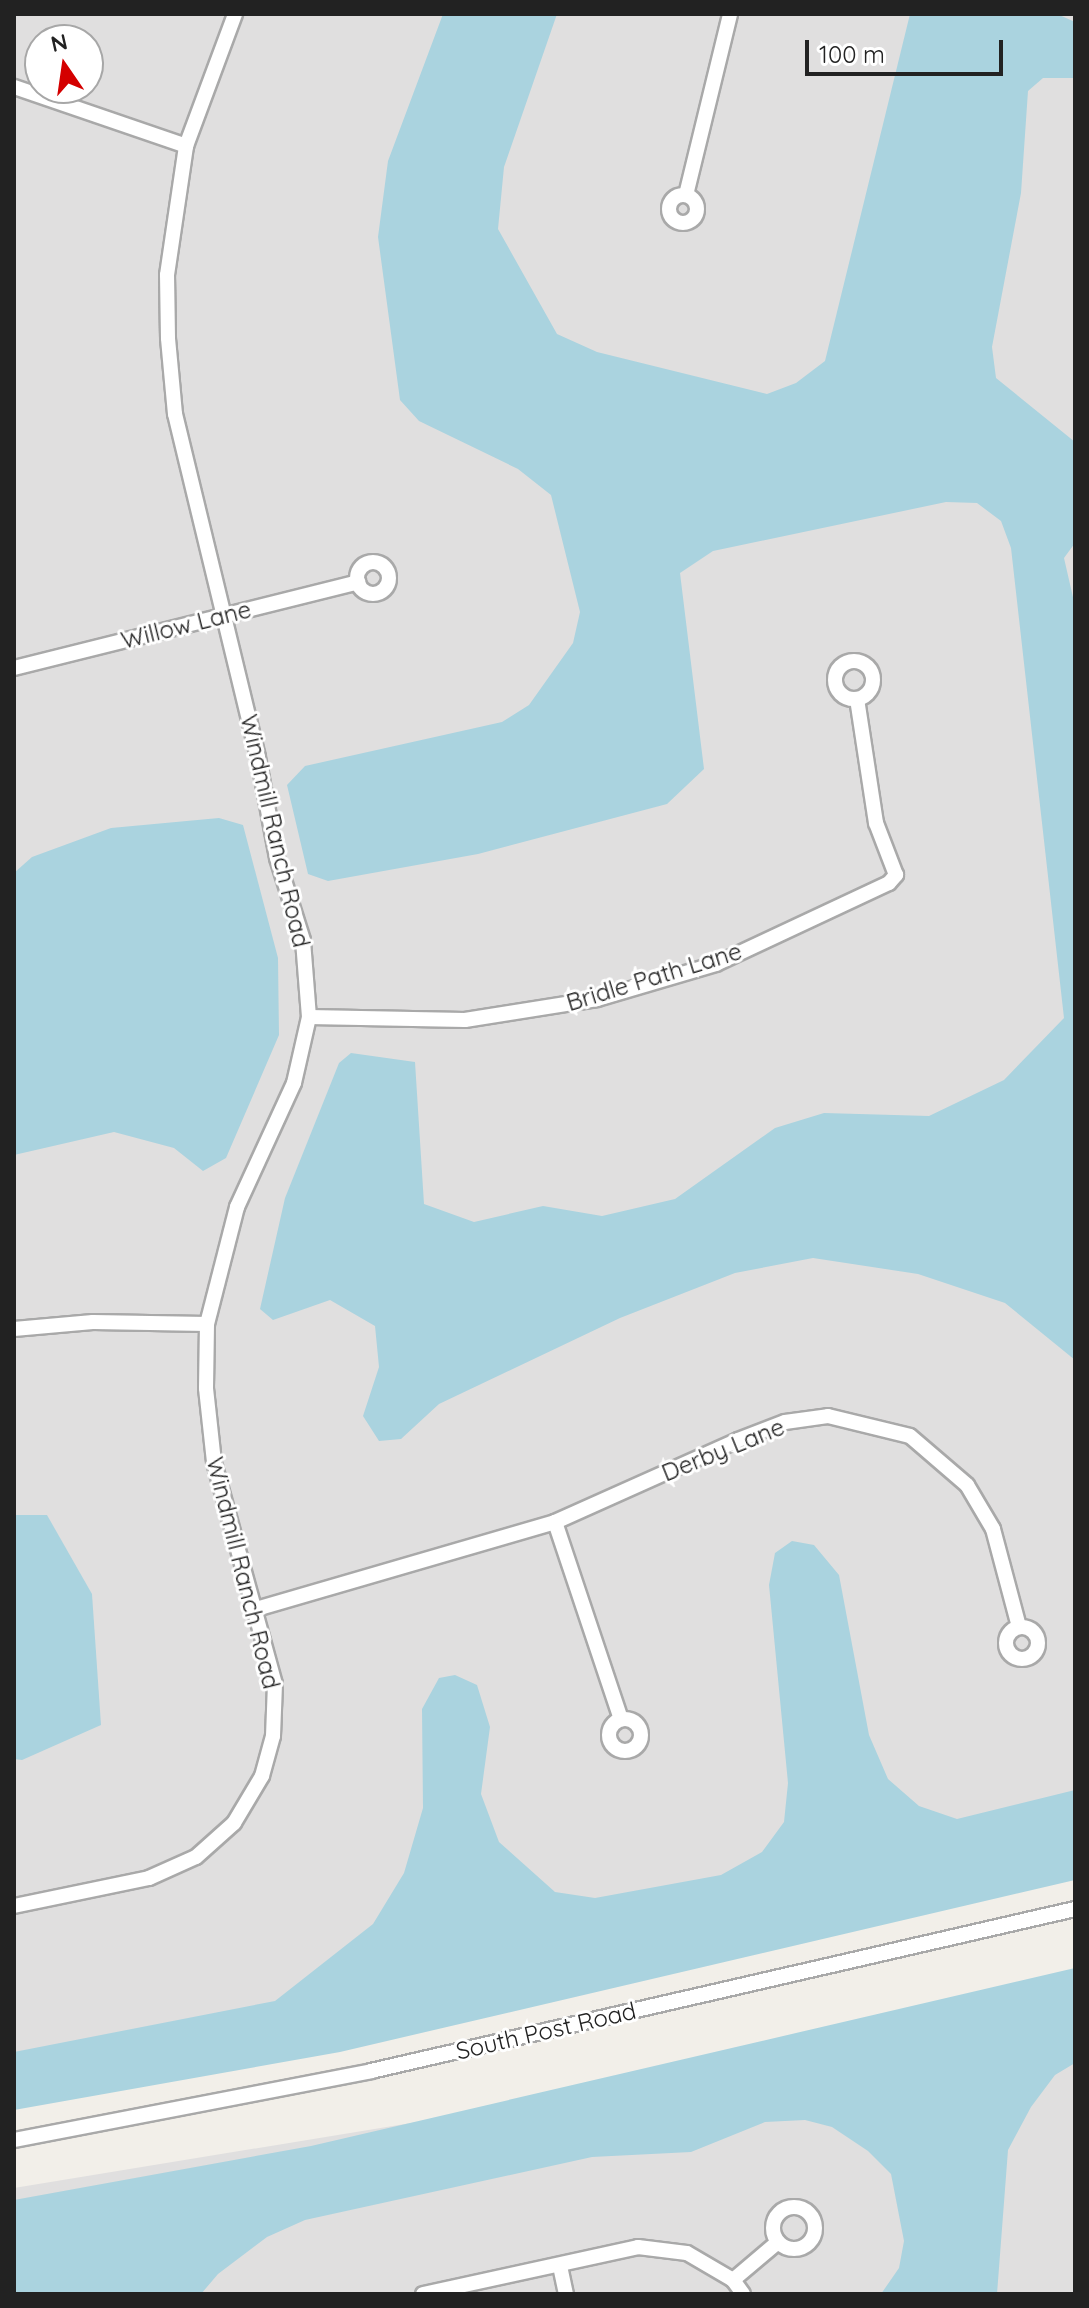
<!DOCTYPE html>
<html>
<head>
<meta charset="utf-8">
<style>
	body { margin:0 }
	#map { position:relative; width:1089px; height:2308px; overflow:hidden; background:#f2efe9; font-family:Quicksand,sans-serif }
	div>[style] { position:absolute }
	.residential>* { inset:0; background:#e0dfdf }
	.water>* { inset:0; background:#aad3df }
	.roads { filter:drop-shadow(2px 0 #a9a9a9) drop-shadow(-2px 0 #a9a9a9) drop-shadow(0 2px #a9a9a9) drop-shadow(0 -2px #a9a9a9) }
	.minor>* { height:14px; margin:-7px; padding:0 7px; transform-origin:7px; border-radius:7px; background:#fff }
	.minor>.ring { margin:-7px; padding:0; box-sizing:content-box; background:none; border:14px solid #fff; border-radius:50% }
	span { translate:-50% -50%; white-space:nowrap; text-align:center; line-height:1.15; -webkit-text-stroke:6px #fff; paint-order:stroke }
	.street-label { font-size:24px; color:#222 }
	.frame { position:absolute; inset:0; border:16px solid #222; pointer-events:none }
	.north { position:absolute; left:24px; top:24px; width:80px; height:80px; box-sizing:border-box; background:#fff; border:2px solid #a7a7a7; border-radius:50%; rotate:347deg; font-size:22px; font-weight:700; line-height:32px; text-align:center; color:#222 }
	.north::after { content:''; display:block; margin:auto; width:28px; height:36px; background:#d40000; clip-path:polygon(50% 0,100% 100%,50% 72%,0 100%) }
	.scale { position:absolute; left:805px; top:40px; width:198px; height:36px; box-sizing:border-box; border:4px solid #222; border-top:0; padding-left:10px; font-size:24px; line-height:28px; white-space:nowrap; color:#222; -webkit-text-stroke:6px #fff; paint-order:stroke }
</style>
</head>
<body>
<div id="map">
	<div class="residential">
		<div style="clip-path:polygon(evenodd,14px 14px,1075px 14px,1075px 1843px,14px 2083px,14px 14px,40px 40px,88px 40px,88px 88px,40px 88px,40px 40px)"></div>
		<div style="clip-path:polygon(1075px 2014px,1075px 2294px,14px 2294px,14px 2188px)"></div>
	</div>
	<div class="water">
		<div style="clip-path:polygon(443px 14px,557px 14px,504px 167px,498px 229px,557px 334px,597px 352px,767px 394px,796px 383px,825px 361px,910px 14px,1057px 14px,1075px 22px,1075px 78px,1043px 78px,1028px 91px,1021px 193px,992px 347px,996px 378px,1075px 442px,1075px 543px,1064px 558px,1075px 606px,1075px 1360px,1005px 1303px,918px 1274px,813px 1258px,735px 1273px,620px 1318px,439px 1404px,401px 1439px,379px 1441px,363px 1416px,379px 1367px,375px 1326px,330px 1300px,273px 1320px,260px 1309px,285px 1198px,339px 1063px,351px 1053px,415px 1062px,424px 1204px,474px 1222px,543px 1206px,602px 1216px,675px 1199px,775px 1128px,824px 1113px,929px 1116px,1004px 1080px,1064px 1018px,1011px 548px,1001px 521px,977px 503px,946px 502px,713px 551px,680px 573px,704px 769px,667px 804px,478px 854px,328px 881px,308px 874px,287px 785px,305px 766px,502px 722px,529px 705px,573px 643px,580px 612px,551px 495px,518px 469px,419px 421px,400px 400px,378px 237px,388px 161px)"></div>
		<div style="clip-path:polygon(219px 818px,243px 825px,278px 958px,279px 1035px,226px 1158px,203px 1171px,174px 1148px,114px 1132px,14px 1155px,14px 873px,32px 857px,111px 828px)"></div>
		<div style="clip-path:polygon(14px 1515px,47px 1515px,92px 1594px,101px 1725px,22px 1760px,14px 1759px)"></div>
		<div style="clip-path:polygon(792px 1541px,814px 1545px,839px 1575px,869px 1735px,888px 1779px,919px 1806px,957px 1819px,1075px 1790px,1075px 1880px,340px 2052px,14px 2110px,14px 2052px,275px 2001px,373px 1924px,404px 1873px,423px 1808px,422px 1709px,439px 1678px,455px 1675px,477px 1685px,490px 1727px,481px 1794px,499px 1842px,555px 1892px,595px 1898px,721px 1875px,762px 1852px,784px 1822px,788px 1783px,769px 1585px,775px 1553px)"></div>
		<div style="clip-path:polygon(1075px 1968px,1075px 2063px,1055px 2075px,1031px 2107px,1008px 2150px,997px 2294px,881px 2294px,899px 2268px,904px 2241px,891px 2174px,868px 2151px,832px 2127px,805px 2120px,765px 2122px,691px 2152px,592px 2157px,305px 2220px,267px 2237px,218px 2274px,201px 2294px,14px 2294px,14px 2200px,311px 2146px)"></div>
	</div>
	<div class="roads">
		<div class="minor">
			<div style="left:14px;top:87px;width:182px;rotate:18.9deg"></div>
			<div class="ring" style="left:669px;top:195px;width:14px;height:14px"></div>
			<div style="left:686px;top:195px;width:186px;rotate:-76.3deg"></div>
			<div class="ring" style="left:357px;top:562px;width:18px;height:18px"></div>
			<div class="ring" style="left:835px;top:661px;width:24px;height:24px"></div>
			<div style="left:14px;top:668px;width:355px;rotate:-14deg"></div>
			<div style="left:309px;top:1017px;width:156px;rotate:1.1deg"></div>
			<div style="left:465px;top:1020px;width:134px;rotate:-9deg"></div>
			<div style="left:597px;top:999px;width:124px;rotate:-16.4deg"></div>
			<div style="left:716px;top:964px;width:191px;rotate:-25.1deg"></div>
			<div style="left:889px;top:883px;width:11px;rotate:-49deg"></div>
			<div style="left:896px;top:875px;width:56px;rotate:-111deg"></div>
			<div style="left:876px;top:823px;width:125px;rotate:-98.7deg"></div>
			<div style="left:14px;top:1329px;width:79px;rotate:-5.1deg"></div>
			<div style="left:93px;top:1322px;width:114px;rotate:1deg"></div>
			<div style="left:555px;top:1522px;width:208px;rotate:71.5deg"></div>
			<div style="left:256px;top:1609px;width:311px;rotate:-16.2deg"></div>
			<div style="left:555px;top:1522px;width:201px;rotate:-24.1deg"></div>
			<div style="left:738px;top:1440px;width:50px;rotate:-21deg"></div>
			<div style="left:785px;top:1422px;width:43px;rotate:-7.9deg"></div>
			<div style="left:828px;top:1416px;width:84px;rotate:13.7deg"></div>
			<div style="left:910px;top:1436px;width:75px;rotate:40.7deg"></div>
			<div style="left:967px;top:1485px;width:51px;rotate:59.4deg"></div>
			<div style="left:993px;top:1529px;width:101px;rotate:75.1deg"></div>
			<div class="ring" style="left:1006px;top:1627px;width:18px;height:18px"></div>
			<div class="ring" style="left:609px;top:1719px;width:18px;height:18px"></div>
			<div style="left:14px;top:1906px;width:138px;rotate:-11.7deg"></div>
			<div style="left:149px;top:1878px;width:51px;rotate:-24.1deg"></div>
			<div style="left:196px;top:1857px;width:51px;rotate:-41.8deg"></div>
			<div style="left:234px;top:1823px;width:55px;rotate:-59.2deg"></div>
			<div style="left:262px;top:1776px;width:41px;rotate:-74.6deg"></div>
			<div style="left:273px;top:1736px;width:52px;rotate:-87.8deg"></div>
			<div style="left:275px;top:1684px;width:230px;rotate:-105.4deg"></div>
			<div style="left:214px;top:1462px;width:74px;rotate:-96.2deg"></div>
			<div style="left:206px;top:1388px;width:64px;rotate:-89.1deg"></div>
			<div style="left:207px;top:1324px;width:121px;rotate:-75.6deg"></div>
			<div style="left:237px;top:1207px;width:136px;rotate:-65.3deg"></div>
			<div style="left:294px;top:1083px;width:68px;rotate:-77.2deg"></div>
			<div style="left:309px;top:1017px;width:77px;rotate:-94.5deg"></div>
			<div style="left:303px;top:940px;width:86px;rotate:-107.6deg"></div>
			<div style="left:277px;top:858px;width:103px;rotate:-100.7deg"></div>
			<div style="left:258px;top:757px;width:353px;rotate:-103.6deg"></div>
			<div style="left:175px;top:414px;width:76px;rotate:-95.3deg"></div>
			<div style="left:168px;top:338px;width:63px;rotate:-90.9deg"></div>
			<div style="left:167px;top:275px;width:130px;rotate:-81.6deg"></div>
			<div style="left:186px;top:146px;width:141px;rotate:-69.6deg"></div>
			<div style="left:14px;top:2140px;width:364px;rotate:-10.9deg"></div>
			<div style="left:371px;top:2071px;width:722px;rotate:-12.96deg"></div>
			<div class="ring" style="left:773px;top:2207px;width:28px;height:28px"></div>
			<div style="left:560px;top:2266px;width:29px;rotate:78deg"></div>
			<div style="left:733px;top:2280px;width:59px;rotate:-40.2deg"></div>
			<div style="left:423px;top:2294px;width:220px;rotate:-12.3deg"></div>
			<div style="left:638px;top:2247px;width:49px;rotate:7deg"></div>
			<div style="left:687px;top:2253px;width:53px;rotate:30.4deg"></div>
			<div style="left:733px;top:2280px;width:17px;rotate:54deg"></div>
		</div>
	</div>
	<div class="street-label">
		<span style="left:186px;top:625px;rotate:-14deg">Willow Lane</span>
		<span style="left:275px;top:831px;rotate:77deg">Windmill Ranch Road</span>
		<span style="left:654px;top:977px;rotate:-17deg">Bridle Path Lane</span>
		<span style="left:723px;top:1450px;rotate:-22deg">Derby Lane</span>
		<span style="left:243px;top:1573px;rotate:76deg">Windmill Ranch Road</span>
		<span style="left:546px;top:2031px;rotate:-13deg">South Post Road</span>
	</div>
	<div class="frame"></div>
	<div class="north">N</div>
	<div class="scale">100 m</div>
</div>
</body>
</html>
